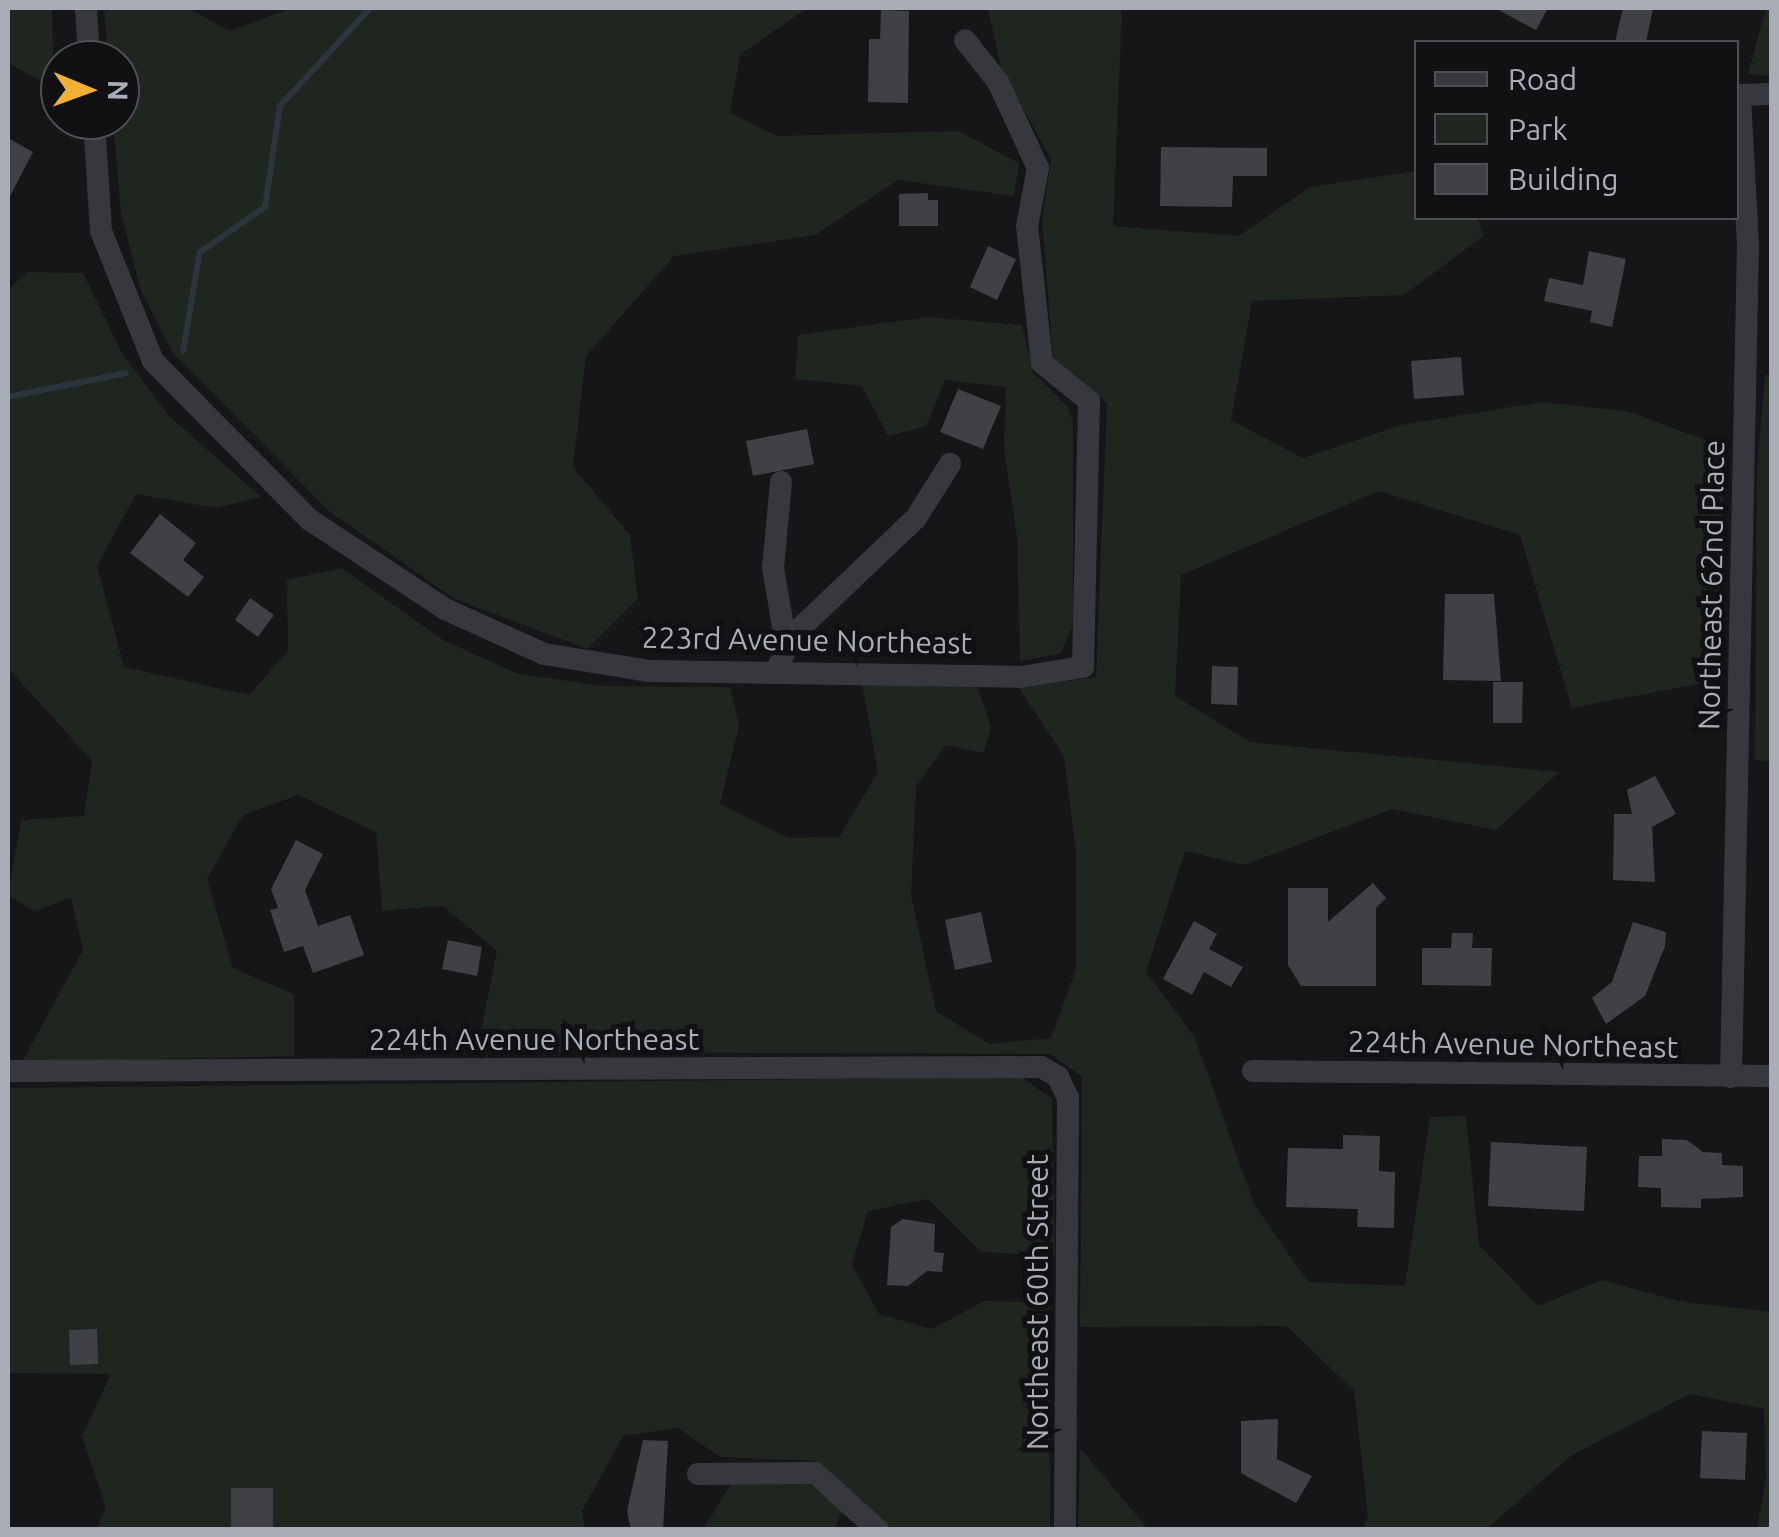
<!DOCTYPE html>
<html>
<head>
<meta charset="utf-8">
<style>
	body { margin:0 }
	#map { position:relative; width:1779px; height:1537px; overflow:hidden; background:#161618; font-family:Ubuntu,sans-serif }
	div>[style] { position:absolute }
	.green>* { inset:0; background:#1e261f }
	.stream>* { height:6px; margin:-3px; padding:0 3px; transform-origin:3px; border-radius:3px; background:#2c353c }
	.building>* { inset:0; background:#404145 }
	.minor>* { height:22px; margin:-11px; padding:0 11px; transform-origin:11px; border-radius:11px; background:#37383d }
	span { translate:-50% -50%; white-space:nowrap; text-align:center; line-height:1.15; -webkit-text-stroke:10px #111113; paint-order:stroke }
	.street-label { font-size:30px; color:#a8adb8 }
	.frame { position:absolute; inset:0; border:10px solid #a8adb8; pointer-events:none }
	.legend { position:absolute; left:1414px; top:40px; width:325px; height:180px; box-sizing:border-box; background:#111113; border:2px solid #4d4f55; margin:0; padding:12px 18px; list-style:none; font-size:30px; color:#a8adb8 }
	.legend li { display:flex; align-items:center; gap:20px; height:50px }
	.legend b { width:50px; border:2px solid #4d4f55 }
	.north { position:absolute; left:40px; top:40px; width:100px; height:100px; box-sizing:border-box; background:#111113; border:2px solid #4d4f55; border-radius:50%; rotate:91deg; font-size:28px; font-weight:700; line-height:40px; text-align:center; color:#a8adb8 }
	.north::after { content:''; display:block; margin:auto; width:35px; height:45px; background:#f2b134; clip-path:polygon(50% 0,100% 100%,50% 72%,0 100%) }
</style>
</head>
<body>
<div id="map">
	<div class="green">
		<div style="clip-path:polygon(8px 8px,52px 8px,54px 88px,8px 63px)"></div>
		<div style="clip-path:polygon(104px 8px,188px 8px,229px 31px,292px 8px,807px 8px,740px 55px,730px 113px,777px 136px,958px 131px,1019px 163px,1014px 196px,898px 180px,815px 235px,674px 256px,586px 356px,573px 467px,630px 535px,638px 599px,588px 649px,455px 599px,329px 511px,173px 353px,141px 291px,121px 213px,113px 120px,120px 120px,120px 60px,108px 60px)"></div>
		<div style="clip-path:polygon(988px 8px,1122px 8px,1113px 226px,1239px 236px,1310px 187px,1416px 171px,1416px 218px,1478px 218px,1483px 236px,1404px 295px,1252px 301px,1231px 420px,1303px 458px,1401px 425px,1542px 402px,1627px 411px,1724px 447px,1718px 680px,1572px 708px,1520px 535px,1379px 491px,1181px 575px,1175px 696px,1250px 742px,1559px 772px,1496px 830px,1392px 809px,1244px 865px,1185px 851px,1146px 972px,1195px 1038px,1254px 1204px,1308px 1282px,1405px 1286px,1430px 1117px,1466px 1116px,1479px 1245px,1538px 1306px,1602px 1280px,1678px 1301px,1771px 1312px,1771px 1529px,1757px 1529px,1766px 1478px,1764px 1409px,1690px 1394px,1572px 1455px,1486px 1529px,1363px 1529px,1368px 1516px,1354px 1391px,1287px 1326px,1080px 1327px,1082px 1077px,1051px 1054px,477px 1052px,497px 951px,443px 906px,382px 911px,376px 832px,298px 795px,243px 815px,207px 879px,233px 968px,294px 994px,294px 1056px,22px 1062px,83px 950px,71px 898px,34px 911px,8px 895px,21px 820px,84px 816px,92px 761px,8px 668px,8px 290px,27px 272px,83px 273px,123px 355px,168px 415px,261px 497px,216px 508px,136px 494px,97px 566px,124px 667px,249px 695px,288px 651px,287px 580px,342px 568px,443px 640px,516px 673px,601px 686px,730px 687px,739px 726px,720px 804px,788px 838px,839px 837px,878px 772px,862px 684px,977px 686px,991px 727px,984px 753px,945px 745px,916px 787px,911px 895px,936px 1011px,989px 1044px,1051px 1038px,1076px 969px,1076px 852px,1064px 756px,1019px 688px,1096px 677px,1107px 403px,1053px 358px,1042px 219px,1051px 159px,1001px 69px)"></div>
		<div style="clip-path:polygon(1766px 8px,1771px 8px,1771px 76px,1748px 74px)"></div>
		<div style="clip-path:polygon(928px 317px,1022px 325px,1033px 372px,1067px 406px,1073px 422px,1073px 626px,1060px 654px,1020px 661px,1017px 537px,1004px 449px,1006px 387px,945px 380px,926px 426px,888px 436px,862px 386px,795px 379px,798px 335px)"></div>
		<div style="clip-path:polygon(1765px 375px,1772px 375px,1771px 762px,1755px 760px,1757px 469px)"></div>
		<div style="clip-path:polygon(1022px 1077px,1052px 1099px,1055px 1256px,981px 1252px,928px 1199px,868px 1211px,852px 1265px,879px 1314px,932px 1329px,984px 1301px,1050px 1303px,1050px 1529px,887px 1529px,815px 1461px,720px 1457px,678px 1428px,623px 1436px,582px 1511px,585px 1529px,97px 1529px,106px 1507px,82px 1436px,111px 1374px,8px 1373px,8px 1088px)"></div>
		<div style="clip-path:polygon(1080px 1448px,1148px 1529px,1078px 1529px)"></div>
		<div style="clip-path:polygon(809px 1484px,842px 1510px,835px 1529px,703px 1530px,730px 1485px)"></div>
	</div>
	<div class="stream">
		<div style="left:183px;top:351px;width:100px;rotate:-80.3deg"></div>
		<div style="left:200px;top:252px;width:79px;rotate:-34.7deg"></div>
		<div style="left:265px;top:207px;width:102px;rotate:-81.6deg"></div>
		<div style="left:280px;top:106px;width:133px;rotate:-47.4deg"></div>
		<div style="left:8px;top:397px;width:120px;rotate:-11.5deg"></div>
	</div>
	<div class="building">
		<div style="clip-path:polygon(1495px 8px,1548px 8px,1536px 30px)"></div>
		<div style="clip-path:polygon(1623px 8px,1653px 8px,1646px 42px,1615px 42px)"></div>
		<div style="clip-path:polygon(881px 10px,909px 11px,908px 103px,868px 102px,869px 39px,880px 39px)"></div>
		<div style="clip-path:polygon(8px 138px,33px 152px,8px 200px)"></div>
		<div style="clip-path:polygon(1161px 147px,1267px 148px,1267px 176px,1233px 176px,1232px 207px,1160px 206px)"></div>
		<div style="clip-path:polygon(928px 193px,928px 200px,938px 200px,938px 226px,899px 226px,899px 194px)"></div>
		<div style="clip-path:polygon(988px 246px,1016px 259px,997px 300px,970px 287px)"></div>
		<div style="clip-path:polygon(1589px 251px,1626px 259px,1612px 327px,1590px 322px,1592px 311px,1544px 301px,1549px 278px,1583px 285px)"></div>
		<div style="clip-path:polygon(1461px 357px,1464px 395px,1414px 399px,1411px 361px)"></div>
		<div style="clip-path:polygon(958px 389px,1001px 406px,983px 449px,940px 432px)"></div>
		<div style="clip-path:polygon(807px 429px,814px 464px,753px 476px,746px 441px)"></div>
		<div style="clip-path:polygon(160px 514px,196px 543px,183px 560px,204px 577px,188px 597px,130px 553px)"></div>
		<div style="clip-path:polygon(1445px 594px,1494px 594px,1501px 681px,1443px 680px)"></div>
		<div style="clip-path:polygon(250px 598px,274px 615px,258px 637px,235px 620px)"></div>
		<div style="clip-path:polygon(1212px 666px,1238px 667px,1237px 705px,1211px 704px)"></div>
		<div style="clip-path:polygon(1493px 682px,1523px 682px,1522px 723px,1493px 723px)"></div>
		<div style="clip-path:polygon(1655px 776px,1676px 814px,1652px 827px,1655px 882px,1613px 880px,1614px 814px,1632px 814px,1627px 790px)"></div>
		<div style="clip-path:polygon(296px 840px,323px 854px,305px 890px,318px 926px,350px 915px,364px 955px,313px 973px,303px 946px,284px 952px,270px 910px,278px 908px,271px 889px)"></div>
		<div style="clip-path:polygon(1373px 883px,1386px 898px,1376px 908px,1376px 986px,1301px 986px,1288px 965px,1288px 888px,1328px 888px,1328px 922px)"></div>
		<div style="clip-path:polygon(981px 912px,992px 962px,955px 970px,945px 920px)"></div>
		<div style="clip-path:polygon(1194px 921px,1217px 934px,1209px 949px,1243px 967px,1231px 987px,1204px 972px,1192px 995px,1163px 979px)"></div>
		<div style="clip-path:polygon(1633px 922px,1666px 932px,1665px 946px,1645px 996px,1606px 1024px,1592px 998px,1612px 982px)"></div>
		<div style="clip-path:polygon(1452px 933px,1473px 933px,1472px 948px,1492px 948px,1491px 986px,1422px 985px,1422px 948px,1451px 948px)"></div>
		<div style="clip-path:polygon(448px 940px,482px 947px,477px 976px,442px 969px)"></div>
		<div style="clip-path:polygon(1343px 1135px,1380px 1136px,1379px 1171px,1395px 1172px,1394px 1228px,1357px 1227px,1358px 1209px,1286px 1207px,1288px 1148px,1343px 1149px)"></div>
		<div style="clip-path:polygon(1662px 1139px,1687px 1140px,1703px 1152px,1722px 1153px,1722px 1165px,1743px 1166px,1743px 1197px,1701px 1199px,1701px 1208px,1661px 1207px,1661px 1188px,1638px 1187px,1639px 1156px,1662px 1156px)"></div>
		<div style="clip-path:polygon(1491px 1142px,1587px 1147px,1584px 1211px,1488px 1206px)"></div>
		<div style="clip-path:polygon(903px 1219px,935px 1224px,934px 1252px,944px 1253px,942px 1272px,927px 1271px,908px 1286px,887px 1285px,891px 1227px)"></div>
		<div style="clip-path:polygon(97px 1329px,98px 1364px,70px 1365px,69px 1330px)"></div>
		<div style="clip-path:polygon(1278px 1419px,1277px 1459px,1312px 1476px,1296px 1503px,1241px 1473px,1241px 1421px)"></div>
		<div style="clip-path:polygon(1702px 1431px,1747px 1433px,1745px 1480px,1700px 1478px)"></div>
		<div style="clip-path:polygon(643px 1440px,668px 1441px,663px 1530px,631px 1530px,627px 1511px)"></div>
		<div style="clip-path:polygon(231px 1488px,273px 1488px,273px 1530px,231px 1530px)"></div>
	</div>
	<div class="minor">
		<div style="left:86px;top:8px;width:52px;rotate:86.7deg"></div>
		<div style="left:94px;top:120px;width:111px;rotate:86.4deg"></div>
		<div style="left:101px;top:231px;width:140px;rotate:68.2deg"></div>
		<div style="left:153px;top:361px;width:223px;rotate:45.4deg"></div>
		<div style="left:310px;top:520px;width:162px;rotate:33.4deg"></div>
		<div style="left:445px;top:609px;width:109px;rotate:24.4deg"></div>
		<div style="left:544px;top:654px;width:106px;rotate:9.2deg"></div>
		<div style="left:649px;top:671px;width:372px;rotate:0.9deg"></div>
		<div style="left:1021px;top:677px;width:63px;rotate:-9.2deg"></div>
		<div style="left:1083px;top:667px;width:266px;rotate:-88.7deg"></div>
		<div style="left:1089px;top:401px;width:60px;rotate:-141deg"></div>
		<div style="left:1042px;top:363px;width:138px;rotate:-96.2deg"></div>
		<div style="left:1027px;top:226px;width:59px;rotate:-79.3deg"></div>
		<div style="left:1038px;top:168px;width:95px;rotate:-114.9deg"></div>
		<div style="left:998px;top:82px;width:53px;rotate:-128.2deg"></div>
		<div style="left:781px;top:482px;width:86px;rotate:95.3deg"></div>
		<div style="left:773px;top:568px;width:76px;rotate:80.2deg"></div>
		<div style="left:777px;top:670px;width:36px;rotate:-67deg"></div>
		<div style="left:791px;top:637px;width:173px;rotate:-43.6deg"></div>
		<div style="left:916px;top:518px;width:64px;rotate:-57.8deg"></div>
		<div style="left:8px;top:1071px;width:1033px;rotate:-0.22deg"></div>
		<div style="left:1041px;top:1067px;width:20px;rotate:30deg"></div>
		<div style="left:1058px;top:1077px;width:23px;rotate:65deg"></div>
		<div style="left:1068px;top:1098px;width:432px;rotate:90.4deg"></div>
		<div style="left:1253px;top:1071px;width:519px;rotate:0.55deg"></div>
		<div style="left:1731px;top:1077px;width:832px;rotate:-88.83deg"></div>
		<div style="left:1748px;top:245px;width:150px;rotate:-93.1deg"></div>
		<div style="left:1740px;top:95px;width:32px;rotate:-2deg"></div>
		<div style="left:698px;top:1474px;width:117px;rotate:-0.5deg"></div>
		<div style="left:815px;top:1473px;width:85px;rotate:42.1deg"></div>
	</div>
	<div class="street-label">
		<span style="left:1711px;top:585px;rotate:-89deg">Northeast 62nd Place</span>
		<span style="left:807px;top:640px;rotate:1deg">223rd Avenue Northeast</span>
		<span style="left:534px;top:1039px">224th Avenue Northeast</span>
		<span style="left:1513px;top:1044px;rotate:1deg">224th Avenue Northeast</span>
		<span style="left:1037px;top:1302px;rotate:-90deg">Northeast 60th Street</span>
	</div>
	<div class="frame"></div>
	<ul class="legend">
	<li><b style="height:12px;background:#37383d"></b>Road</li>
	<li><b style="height:28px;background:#1e261f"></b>Park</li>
	<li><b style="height:28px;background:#404145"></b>Building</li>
	</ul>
	<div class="north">N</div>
</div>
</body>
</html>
